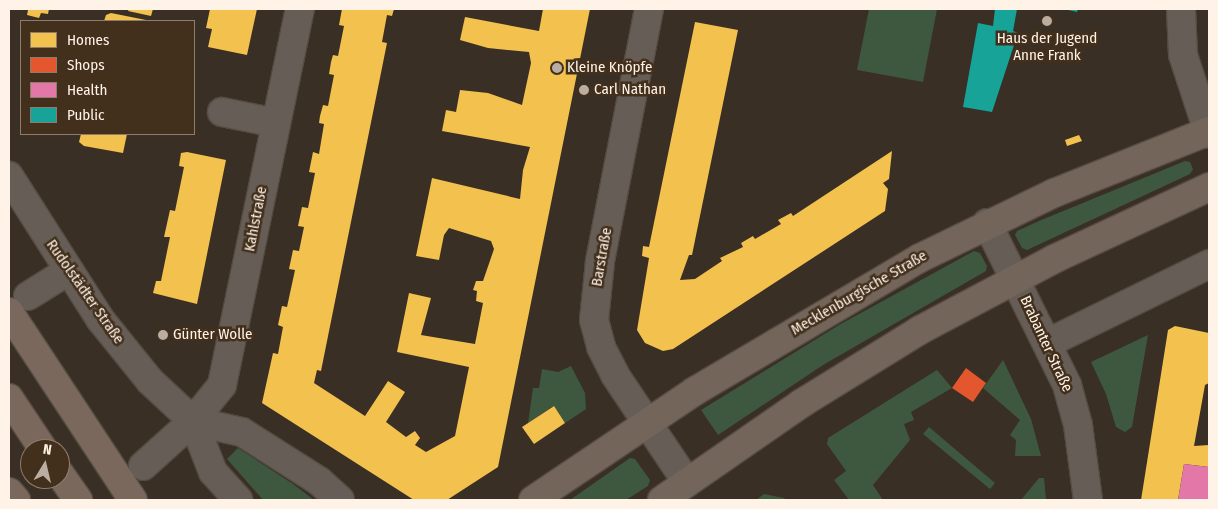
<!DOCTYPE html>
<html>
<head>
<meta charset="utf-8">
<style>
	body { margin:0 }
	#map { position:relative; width:1218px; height:509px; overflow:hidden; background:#3a2f24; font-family:"Fira Sans Condensed",sans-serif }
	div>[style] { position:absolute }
	.green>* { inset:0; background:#3e573f }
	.homes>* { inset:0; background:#f2c14e }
	.shops>* { inset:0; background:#e4572e }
	.health>* { inset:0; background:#e377a8 }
	.public>* { inset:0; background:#17a398 }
	.roads { filter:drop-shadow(1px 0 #554b42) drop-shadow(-1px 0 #554b42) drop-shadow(0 1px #554b42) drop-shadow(0 -1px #554b42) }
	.minor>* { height:28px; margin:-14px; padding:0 14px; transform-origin:14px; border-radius:14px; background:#665e56 }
	.major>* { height:28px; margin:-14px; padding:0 14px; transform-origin:14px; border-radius:14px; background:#73655a }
	.highway>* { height:28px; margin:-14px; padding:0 14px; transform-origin:14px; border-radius:14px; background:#7b685d }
	.dots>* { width:14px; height:14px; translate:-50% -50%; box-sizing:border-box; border:2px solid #422f1c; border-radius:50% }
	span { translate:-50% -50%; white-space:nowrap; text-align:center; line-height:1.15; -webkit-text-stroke:5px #422f1c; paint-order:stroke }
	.poi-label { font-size:15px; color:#fff2e6 }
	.left { translate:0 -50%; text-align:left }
	.street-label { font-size:15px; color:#fff2e6 }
	.frame { position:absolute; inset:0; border:10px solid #fff2e6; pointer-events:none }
	.legend { position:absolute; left:20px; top:20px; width:175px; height:115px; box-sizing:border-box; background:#422f1c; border:1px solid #8e7d6d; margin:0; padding:6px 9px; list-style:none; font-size:15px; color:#fff2e6 }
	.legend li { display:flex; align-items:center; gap:10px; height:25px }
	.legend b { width:25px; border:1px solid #8e7d6d }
	.north { position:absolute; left:20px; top:439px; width:50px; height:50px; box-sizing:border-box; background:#422f1c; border:1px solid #8e7d6d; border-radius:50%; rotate:9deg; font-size:14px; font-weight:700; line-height:20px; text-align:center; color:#fff2e6 }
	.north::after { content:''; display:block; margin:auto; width:18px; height:22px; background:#baaea2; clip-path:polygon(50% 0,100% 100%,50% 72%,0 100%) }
</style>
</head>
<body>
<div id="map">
	<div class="green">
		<div style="clip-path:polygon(869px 9px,937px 9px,923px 82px,857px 70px)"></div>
		<div style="clip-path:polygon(1185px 161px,1190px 162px,1193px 169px,1190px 174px,1027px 250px,1022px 248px,1015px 235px,1017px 231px,1039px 221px)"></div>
		<div style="clip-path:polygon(974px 251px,980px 253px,987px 266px,986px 271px,823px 365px,718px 435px,701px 410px,839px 325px)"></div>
		<div style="clip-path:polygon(1148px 335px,1132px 427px,1125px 432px,1116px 427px,1106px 394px,1091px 362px)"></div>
		<div style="clip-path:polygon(1003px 360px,1031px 419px,1041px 456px,1015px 456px,1016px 440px,1010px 435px,1020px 420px,983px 388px)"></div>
		<div style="clip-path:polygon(571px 366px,585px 393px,586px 409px,565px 423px,553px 406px,528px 423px,533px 388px,539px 388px,542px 369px,558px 372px)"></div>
		<div style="clip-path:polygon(937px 370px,952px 388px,911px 412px,914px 420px,904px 424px,910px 440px,873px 485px,883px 500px,849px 500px,834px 480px,846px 471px,827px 444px,828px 438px)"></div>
		<div style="clip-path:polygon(929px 427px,995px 483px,990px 489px,923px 434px)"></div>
		<div style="clip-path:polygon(238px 448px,293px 484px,314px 500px,263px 500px,227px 459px)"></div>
		<div style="clip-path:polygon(630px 458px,635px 459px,650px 480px,648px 486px,626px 500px,570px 500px)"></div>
		<div style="clip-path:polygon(1039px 478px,1044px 478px,1046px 500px,1021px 500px)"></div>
		<div style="clip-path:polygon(764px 494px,784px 498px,786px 500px,756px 500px)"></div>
	</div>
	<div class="homes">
		<div style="clip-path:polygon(24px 9px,49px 9px,48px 14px,41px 13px,39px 18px,27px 15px,28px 10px)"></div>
		<div style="clip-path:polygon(129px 9px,153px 9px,151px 16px,128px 11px)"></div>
		<div style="clip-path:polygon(210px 9px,257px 9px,247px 55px,208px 47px,212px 29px,206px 28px)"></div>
		<div style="clip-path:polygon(342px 9px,394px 9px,392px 16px,387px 15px,382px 42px,387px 43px,321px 371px,317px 370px,314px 383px,365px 416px,388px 381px,405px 392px,386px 422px,406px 437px,415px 431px,420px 438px,415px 445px,426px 452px,455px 436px,469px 367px,397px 352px,409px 293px,431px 298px,421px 335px,475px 344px,483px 303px,476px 301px,477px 291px,473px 290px,476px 281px,483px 281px,494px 249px,491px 241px,449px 228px,444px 235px,439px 260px,416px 256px,432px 178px,520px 199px,523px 170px,530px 147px,442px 131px,446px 110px,456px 112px,460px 90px,488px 93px,522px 105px,531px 63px,529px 52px,488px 48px,460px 40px,465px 17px,539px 31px,543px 9px,590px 9px,498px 467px,447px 500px,414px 500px,262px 403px,273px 353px,278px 354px,283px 327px,278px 325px,282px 306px,287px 307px,295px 270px,289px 269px,293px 250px,299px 251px,304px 227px,298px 226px,302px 207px,308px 208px,315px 173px,309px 172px,313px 152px,319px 154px,324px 124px,319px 123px,320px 116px,323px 105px,328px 106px,334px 75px,329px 74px,331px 62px,333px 55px,338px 56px,344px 26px,339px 25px)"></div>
		<div style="clip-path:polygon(111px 13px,146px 20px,146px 21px,104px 21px,106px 15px)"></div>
		<div style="clip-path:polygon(695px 22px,738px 30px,692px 255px,689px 255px,680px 280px,695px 279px,722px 261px,720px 258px,743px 247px,741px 243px,753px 236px,755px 239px,781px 224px,778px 220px,791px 213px,793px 216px,892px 151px,889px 179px,883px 183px,888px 189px,885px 211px,673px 349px,663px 351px,645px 343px,637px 330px,649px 258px,642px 256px,643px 246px,649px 247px)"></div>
		<div style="clip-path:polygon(81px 134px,127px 134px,123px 153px,84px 146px,79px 142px)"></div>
		<div style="clip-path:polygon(1079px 135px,1082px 141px,1067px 146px,1065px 140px)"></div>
		<div style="clip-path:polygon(187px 152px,226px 160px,197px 304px,153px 293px,156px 281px,161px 281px,170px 237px,164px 237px,170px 210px,175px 211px,184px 167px,179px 166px,181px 153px)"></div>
		<div style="clip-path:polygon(1175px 326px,1209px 333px,1209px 383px,1205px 385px,1194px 446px,1209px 445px,1209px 467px,1184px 464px,1178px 500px,1141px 500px,1168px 330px)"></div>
		<div style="clip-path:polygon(554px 406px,565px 423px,534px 444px,522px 427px)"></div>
	</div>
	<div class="shops">
		<div style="clip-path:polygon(966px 368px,986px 383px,973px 402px,952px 388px)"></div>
	</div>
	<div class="health">
		<div style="clip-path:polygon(1184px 464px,1209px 467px,1209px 500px,1178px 500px)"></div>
	</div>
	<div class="public">
		<div style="clip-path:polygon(995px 9px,1017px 9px,1013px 31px,1018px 33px,992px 112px,963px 107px,978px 23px,993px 26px)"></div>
		<div style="clip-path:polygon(1064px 9px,1078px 9px,1077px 12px)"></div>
	</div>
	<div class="roads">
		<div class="minor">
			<div style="left:649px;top:9px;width:258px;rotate:101deg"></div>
			<div style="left:600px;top:262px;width:58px;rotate:95.9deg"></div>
			<div style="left:594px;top:320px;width:28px;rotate:75deg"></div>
			<div style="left:601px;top:347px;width:31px;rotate:63deg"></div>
			<div style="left:615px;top:375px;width:129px;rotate:56.1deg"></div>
			<div style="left:1181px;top:9px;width:46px;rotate:87.5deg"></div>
			<div style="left:1183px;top:55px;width:83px;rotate:71.8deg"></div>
			<div style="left:222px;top:112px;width:55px;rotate:11.5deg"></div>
			<div style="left:9px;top:176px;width:169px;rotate:57.5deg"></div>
			<div style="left:100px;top:319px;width:80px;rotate:51.1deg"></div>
			<div style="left:150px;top:381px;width:59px;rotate:42.9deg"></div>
			<div style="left:193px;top:421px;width:55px;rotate:68.6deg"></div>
			<div style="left:213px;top:472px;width:38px;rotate:48deg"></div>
			<div style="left:987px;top:223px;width:181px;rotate:63.7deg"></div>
			<div style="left:1067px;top:385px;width:41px;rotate:74.6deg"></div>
			<div style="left:1078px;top:425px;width:76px;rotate:82.4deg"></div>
			<div style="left:28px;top:296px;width:47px;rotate:-32deg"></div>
			<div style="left:1048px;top:343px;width:179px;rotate:-26.1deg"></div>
			<div style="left:193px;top:421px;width:50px;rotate:12.7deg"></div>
			<div style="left:242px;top:432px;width:91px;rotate:32.5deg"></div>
			<div style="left:319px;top:481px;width:28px;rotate:42deg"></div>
			<div style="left:143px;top:466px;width:67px;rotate:-42deg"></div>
			<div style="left:193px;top:421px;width:46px;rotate:-51.1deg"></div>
			<div style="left:222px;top:385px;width:384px;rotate:-78.3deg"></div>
		</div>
		<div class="major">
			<div style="left:533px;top:500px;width:195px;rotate:-33.9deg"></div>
			<div style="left:695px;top:391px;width:261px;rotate:-30.6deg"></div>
			<div style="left:920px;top:258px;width:149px;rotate:-25.9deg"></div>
			<div style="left:1054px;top:193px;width:167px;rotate:-21.8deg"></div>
			<div style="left:662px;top:500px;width:170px;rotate:-34.7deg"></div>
			<div style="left:802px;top:403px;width:139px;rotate:-31.7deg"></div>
			<div style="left:920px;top:330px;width:152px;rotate:-27.9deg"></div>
			<div style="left:1054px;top:259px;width:171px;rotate:-24.9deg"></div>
		</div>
		<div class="highway">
			<div style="left:9px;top:312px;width:225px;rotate:56.6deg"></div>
			<div style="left:9px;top:398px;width:61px;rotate:56.3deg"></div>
			<div style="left:60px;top:474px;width:32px;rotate:55deg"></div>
			<div style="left:9px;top:492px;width:11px;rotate:49deg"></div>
		</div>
	</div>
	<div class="dots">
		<div style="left:1047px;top:21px;background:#baaea2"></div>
		<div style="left:557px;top:68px;background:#baaea2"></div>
		<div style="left:584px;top:90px;background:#baaea2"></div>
		<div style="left:163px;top:335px;background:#baaea2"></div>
	</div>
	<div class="poi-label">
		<span style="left:1047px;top:47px">Haus der Jugend<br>Anne Frank</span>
		<span class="left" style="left:567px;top:68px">Kleine Knöpfe</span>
		<span class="left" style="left:594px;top:90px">Carl Nathan</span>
		<span class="left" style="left:173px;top:335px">Günter Wolle</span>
	</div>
	<div class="street-label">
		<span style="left:256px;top:219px;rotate:-79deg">Kahlstraße</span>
		<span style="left:602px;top:257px;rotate:-80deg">Barstraße</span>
		<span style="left:85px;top:292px;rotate:55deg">Rudolstädter Straße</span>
		<span style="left:859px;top:293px;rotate:-30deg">Mecklenburgische Straße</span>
		<span style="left:1046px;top:344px;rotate:65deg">Brabanter Straße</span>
	</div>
	<div class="frame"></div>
	<ul class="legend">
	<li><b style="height:14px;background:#f2c14e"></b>Homes</li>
	<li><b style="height:14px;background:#e4572e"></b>Shops</li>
	<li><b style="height:14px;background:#e377a8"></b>Health</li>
	<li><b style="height:14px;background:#17a398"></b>Public</li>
	</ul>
	<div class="north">N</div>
</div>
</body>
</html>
